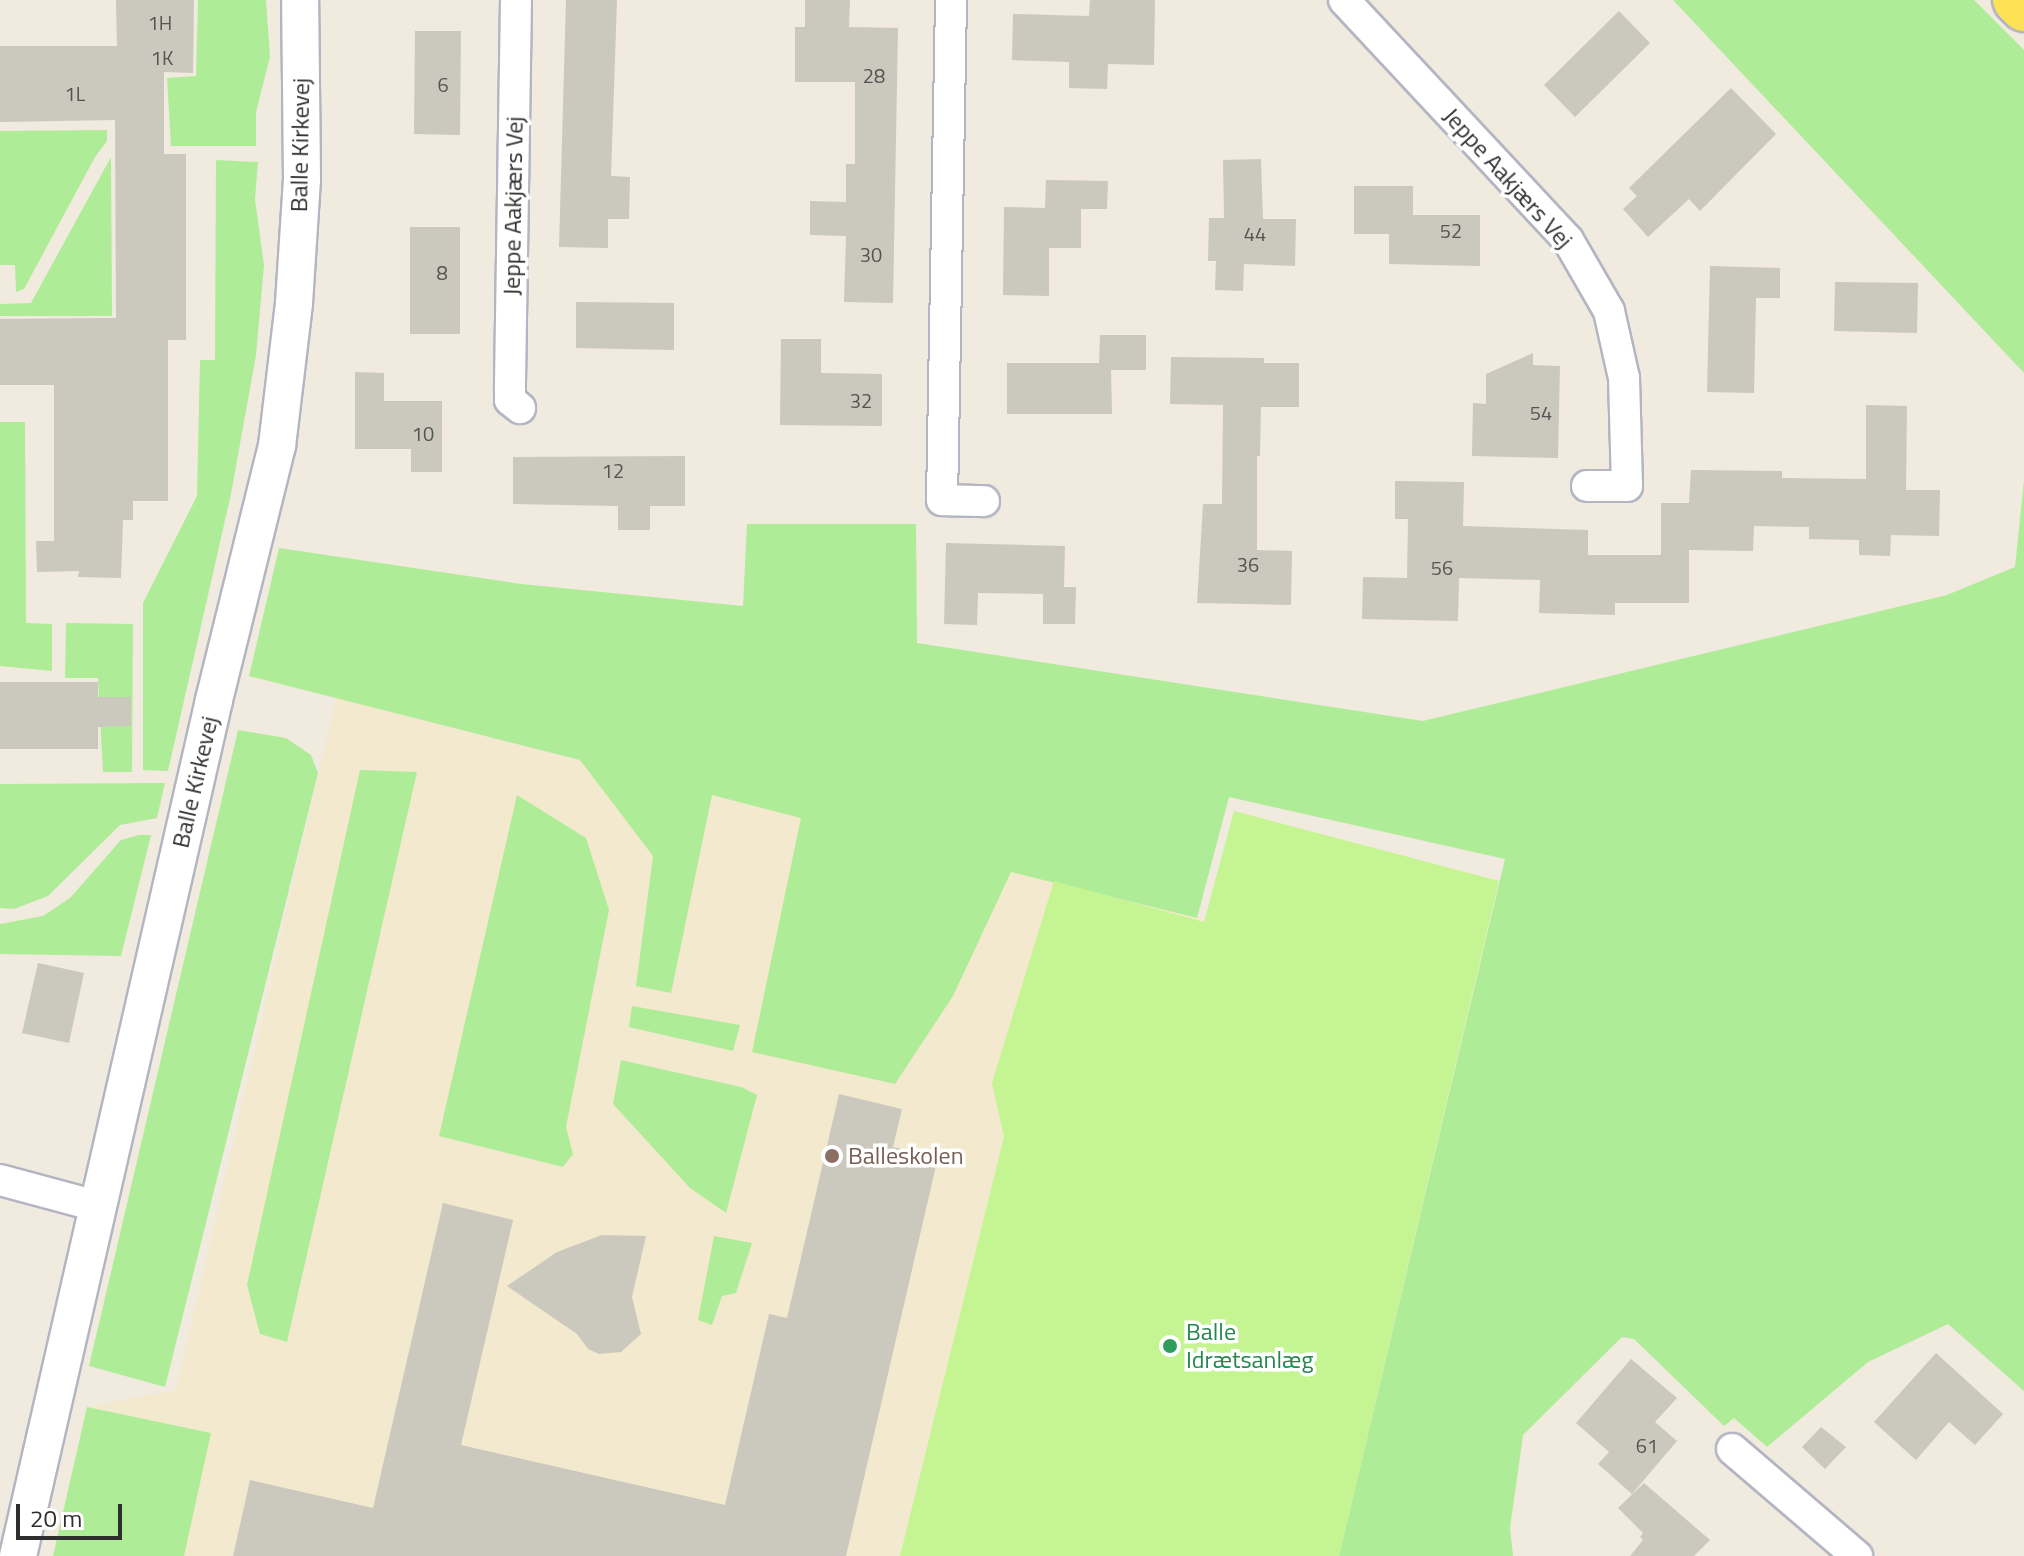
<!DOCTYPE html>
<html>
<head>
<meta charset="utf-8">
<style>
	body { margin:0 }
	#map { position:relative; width:2024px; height:1556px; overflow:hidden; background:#f0eadf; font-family:"Titillium Web",sans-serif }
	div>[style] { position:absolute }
	.education>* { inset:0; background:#f3e9ce }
	.green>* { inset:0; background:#afec97 }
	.pitch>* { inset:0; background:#c5f492 }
	.building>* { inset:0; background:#cbc8be }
	.roads { filter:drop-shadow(2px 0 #b3b5c2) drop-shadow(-2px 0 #b3b5c2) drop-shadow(0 2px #b3b5c2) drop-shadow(0 -2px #b3b5c2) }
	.minor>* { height:30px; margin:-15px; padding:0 15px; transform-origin:15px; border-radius:15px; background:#fff }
	.tertiary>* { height:36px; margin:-18px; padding:0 18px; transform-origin:18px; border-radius:18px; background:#fff }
	.primary>* { height:44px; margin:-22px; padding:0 22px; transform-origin:22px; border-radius:22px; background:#ffe156 }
	.dots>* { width:22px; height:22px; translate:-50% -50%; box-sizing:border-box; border:4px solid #fff; border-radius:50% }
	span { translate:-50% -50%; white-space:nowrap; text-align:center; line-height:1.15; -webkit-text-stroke:7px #fff; paint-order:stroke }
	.number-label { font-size:20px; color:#555452 }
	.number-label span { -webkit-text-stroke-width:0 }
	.street-label { font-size:24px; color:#2e2e2e }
	.education-label { font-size:24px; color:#785e54 }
	.left { translate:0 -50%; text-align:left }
	.leisure-label { font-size:24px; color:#27864d }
	.scale { position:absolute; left:16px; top:1504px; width:106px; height:36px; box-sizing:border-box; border:4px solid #2e2e2e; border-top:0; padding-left:10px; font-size:24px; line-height:28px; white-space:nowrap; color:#2e2e2e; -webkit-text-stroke:6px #fff; paint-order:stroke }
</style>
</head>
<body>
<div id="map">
	<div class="education">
		<div style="clip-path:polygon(336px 698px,1214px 922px,1339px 1556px,53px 1556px,87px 1407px,176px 1390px)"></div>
	</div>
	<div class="green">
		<div style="clip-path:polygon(198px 0,266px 0,270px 57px,256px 112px,256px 146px,171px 146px,167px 78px,196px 76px)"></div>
		<div style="clip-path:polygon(1673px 0,1974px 0,2024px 50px,2024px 373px)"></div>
		<div style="clip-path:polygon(107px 130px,107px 141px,95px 157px,24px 289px,16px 292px,15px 265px,0 265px,0 131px)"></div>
		<div style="clip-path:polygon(111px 157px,112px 316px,0 316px,0 304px,31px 303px)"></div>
		<div style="clip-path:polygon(216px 160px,258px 162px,255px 199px,264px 265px,256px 355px,231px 494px,168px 771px,143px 770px,143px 603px,197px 496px,200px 360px,215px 360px)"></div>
		<div style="clip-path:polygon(0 422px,25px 422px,26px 623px,52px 624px,52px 671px,0 666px)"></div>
		<div style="clip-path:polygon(2024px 481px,2024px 1391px,1948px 1324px,1868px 1362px,1767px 1447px,1734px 1418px,1724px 1426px,1634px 1339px,1622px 1337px,1523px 1435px,1510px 1528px,1513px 1556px,1339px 1556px,1505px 859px,1229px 797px,1197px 918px,1011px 872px,953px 996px,895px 1084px,752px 1052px,801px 818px,712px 795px,671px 993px,636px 986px,653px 856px,580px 760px,249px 676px,279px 548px,521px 584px,743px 606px,747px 524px,916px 524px,917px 643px,1423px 721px,1947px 595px,2015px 567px)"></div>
		<div style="clip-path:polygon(66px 623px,133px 624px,132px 772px,103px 772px,98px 678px,65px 678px)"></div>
		<div style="clip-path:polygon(238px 730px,286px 738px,311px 755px,318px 773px,165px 1387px,89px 1366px)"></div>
		<div style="clip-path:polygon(360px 770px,417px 772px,287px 1342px,260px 1334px,247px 1285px)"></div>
		<div style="clip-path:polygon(165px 783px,157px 818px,120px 825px,48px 896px,14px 909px,0 908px,0 784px)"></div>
		<div style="clip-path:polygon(517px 795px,586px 838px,609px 910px,566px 1127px,573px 1154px,563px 1167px,439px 1136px)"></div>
		<div style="clip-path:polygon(139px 835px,151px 835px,121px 956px,0 954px,0 924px,43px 916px,70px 898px,121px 840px)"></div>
		<div style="clip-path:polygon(632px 1006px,740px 1025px,733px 1051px,629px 1027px)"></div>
		<div style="clip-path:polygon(621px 1060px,741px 1087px,757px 1095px,726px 1213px,690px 1188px,613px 1104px)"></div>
		<div style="clip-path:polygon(714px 1236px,752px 1243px,736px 1293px,722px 1296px,712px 1325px,698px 1320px)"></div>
		<div style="clip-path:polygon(87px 1407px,211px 1433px,184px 1556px,53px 1556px)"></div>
	</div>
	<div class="pitch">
		<div style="clip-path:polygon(1234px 811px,1499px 881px,1339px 1556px,900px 1556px,1004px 1137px,992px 1083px,1054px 881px,1204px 922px)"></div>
	</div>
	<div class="building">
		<div style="clip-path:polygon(116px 0,194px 0,193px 73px,164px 72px,164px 154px,186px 154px,186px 340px,168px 340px,168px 501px,133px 501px,133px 520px,123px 520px,121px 578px,78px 577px,79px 571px,37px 572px,36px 541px,54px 541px,54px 385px,0 385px,0 319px,116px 318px,115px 120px,0 122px,0 46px,117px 46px)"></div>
		<div style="clip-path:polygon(566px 0,617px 0,611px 176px,630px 177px,629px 219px,608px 219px,608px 248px,559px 247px)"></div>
		<div style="clip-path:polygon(805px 0,850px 0,849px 27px,898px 28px,893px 303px,844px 302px,846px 236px,810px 235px,810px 201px,846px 202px,846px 164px,855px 164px,855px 82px,795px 82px,795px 27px,805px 27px)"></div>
		<div style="clip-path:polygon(1090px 0,1155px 0,1154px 65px,1108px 64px,1107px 89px,1069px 88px,1069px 62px,1012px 60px,1013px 14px,1089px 16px)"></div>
		<div style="clip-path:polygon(1619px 11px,1650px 43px,1575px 117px,1544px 85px)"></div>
		<div style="clip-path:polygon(415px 31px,461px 31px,460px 135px,414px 134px)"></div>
		<div style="clip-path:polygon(1731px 88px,1776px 134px,1700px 211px,1689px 199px,1648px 237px,1623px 209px,1637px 196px,1629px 188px)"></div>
		<div style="clip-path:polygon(1261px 159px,1263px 219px,1296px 219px,1295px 266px,1244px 264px,1243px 291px,1215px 290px,1216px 261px,1208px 261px,1209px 218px,1224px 218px,1223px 160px)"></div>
		<div style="clip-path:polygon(1046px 180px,1108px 181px,1107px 209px,1081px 209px,1081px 248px,1049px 248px,1049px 296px,1003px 295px,1004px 207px,1045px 208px)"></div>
		<div style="clip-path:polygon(1354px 186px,1413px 186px,1413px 215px,1480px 215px,1480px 266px,1389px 264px,1389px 234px,1354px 234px)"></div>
		<div style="clip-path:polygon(410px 227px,460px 227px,460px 334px,410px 334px)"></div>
		<div style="clip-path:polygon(1710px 266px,1780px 268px,1780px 298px,1756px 298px,1754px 393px,1707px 392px)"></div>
		<div style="clip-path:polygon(1835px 282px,1918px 283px,1917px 333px,1834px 331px)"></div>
		<div style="clip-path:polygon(576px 302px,674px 303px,674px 350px,576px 348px)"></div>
		<div style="clip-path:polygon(1100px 335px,1146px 335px,1146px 370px,1111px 370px,1112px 414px,1007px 414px,1007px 363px,1099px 363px)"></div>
		<div style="clip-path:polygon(781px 339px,821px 339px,821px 373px,882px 374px,882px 426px,780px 425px)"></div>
		<div style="clip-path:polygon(1533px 353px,1533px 365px,1560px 366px,1558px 458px,1472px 456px,1473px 403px,1486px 404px,1486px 374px)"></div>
		<div style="clip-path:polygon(1171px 357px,1264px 358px,1264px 363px,1299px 363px,1299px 407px,1261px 407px,1260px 456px,1257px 456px,1257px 550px,1292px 551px,1291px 605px,1197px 603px,1203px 504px,1222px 504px,1223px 405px,1170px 404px)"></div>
		<div style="clip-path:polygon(355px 372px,384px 373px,384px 401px,442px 401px,442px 472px,411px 472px,411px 449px,355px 449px)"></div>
		<div style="clip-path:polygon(1866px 405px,1907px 406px,1906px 490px,1940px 490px,1939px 536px,1891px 535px,1890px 556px,1859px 555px,1859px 540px,1809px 539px,1809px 527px,1754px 526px,1753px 551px,1689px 550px,1689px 603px,1615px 603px,1615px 615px,1539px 613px,1540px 580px,1459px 578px,1458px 621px,1362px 619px,1363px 577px,1407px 578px,1408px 519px,1395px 519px,1395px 481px,1464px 482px,1463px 526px,1588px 530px,1588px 555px,1661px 555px,1661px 503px,1689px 503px,1691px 470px,1782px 471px,1782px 478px,1866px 479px)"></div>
		<div style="clip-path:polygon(685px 456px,685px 506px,650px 506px,650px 530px,618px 530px,618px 506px,513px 504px,513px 457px)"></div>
		<div style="clip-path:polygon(946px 543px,1065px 546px,1064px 587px,1076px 587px,1075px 624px,1043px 624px,1043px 594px,978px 593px,977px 625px,944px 624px)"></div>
		<div style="clip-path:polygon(0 682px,98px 682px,98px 697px,131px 697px,131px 726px,98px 727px,98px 749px,0 749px)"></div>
		<div style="clip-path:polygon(38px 963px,84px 973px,69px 1043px,22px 1033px)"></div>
		<div style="clip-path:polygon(839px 1094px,902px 1109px,893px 1147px,938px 1157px,846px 1556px,233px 1556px,250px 1480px,373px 1508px,443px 1203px,513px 1220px,461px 1445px,725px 1505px,769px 1314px,787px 1318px)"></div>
		<div style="clip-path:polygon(602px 1235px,646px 1236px,632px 1297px,641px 1334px,621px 1352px,599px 1354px,588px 1349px,577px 1334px,507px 1286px,557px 1252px)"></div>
		<div style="clip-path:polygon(1936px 1353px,2003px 1414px,1975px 1445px,1949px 1422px,1916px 1460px,1874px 1422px)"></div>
		<div style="clip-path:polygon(1631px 1359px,1677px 1398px,1655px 1422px,1677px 1441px,1632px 1494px,1598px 1464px,1609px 1452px,1576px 1423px)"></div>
		<div style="clip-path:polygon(1821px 1427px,1846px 1447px,1825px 1469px,1802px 1447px)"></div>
		<div style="clip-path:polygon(1644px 1483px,1710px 1540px,1694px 1556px,1630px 1556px,1643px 1540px,1640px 1537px,1643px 1533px,1618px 1508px)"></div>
	</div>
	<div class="roads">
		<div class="minor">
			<div style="left:516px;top:0;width:389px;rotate:90.9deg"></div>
			<div style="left:510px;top:389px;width:11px;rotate:90deg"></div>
			<div style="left:510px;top:400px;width:13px;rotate:39deg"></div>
			<div style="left:951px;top:0;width:500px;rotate:91.03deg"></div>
			<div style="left:942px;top:500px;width:42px;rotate:1.4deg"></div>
			<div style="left:1344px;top:0;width:328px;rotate:47deg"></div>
			<div style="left:1568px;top:240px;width:82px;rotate:60deg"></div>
			<div style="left:1609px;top:311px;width:69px;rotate:77.4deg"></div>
			<div style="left:1624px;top:378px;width:108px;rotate:88.4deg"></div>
			<div style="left:1627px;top:486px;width:40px;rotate:180deg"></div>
			<div style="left:0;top:1180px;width:104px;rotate:15.1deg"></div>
			<div style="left:1732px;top:1449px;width:165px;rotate:40.6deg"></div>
		</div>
		<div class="tertiary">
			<div style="left:18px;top:1556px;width:878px;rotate:-77.1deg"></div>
			<div style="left:214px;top:700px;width:262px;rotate:-76.1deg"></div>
			<div style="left:277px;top:446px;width:144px;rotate:-83.2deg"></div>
			<div style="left:294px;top:303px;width:124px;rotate:-86.3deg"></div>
			<div style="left:302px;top:179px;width:179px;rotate:-90.6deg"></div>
		</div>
		<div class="primary">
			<div style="left:2015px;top:0;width:13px;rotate:45deg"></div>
		</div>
	</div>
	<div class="dots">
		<div style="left:832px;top:1156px;background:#8d6e63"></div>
		<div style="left:1170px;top:1346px;background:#2e9e5b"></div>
	</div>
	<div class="number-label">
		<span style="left:160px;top:22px">1H</span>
		<span style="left:162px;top:57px">1K</span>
		<span style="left:874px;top:75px">28</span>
		<span style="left:443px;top:84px">6</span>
		<span style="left:75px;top:93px">1L</span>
		<span style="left:1451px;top:230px">52</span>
		<span style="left:1255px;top:233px">44</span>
		<span style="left:871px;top:254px">30</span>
		<span style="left:442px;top:272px">8</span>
		<span style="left:861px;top:400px">32</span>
		<span style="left:1541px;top:412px">54</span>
		<span style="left:423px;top:433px">10</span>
		<span style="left:613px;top:470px">12</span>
		<span style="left:1248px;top:564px">36</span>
		<span style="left:1442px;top:567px">56</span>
		<span style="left:1647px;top:1445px">61</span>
	</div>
	<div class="street-label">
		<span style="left:300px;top:145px;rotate:-89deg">Balle Kirkevej</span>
		<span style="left:1508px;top:178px;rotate:48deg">Jeppe Aakjærs Vej</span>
		<span style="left:513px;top:206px;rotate:-89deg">Jeppe Aakjærs Vej</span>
		<span style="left:195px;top:782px;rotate:-77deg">Balle Kirkevej</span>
	</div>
	<div class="education-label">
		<span class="left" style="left:848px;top:1156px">Balleskolen</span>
	</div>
	<div class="leisure-label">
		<span class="left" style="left:1186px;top:1346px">Balle<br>Idrætsanlæg</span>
	</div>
	<div class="scale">20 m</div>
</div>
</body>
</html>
